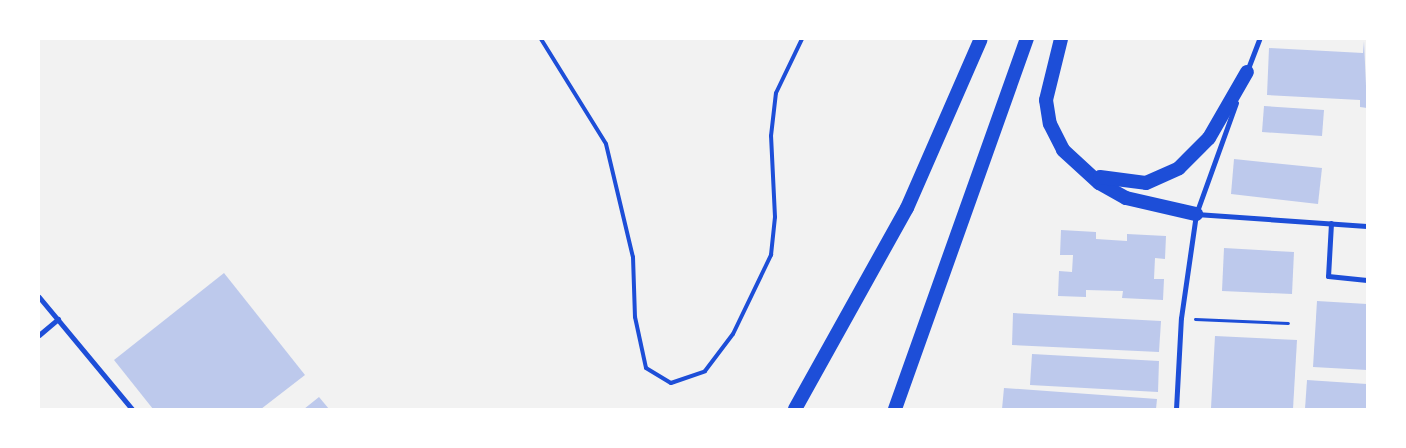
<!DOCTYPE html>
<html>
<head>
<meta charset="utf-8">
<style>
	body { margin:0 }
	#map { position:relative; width:1406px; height:448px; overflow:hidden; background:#f2f2f2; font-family:"Zilla Slab",serif }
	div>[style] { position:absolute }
	.building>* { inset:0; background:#bdc9ec }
	.path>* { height:3px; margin:-1.5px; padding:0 1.5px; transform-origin:1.5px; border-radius:1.5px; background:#1d4ed8 }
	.service>* { height:4px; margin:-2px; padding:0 2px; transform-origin:2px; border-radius:2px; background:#1d4ed8 }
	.minor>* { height:5px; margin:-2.5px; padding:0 2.5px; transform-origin:2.5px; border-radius:2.5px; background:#1d4ed8 }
	.trunk>* { height:14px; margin:-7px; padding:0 7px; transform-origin:7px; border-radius:7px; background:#1d4ed8 }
	span { translate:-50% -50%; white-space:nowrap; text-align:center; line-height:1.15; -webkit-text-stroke:4px #fff; paint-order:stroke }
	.frame { position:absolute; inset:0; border:40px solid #fff; pointer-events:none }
</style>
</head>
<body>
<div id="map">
	<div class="building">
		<div style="clip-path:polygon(1364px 41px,1367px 108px,1360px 107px,1360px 100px,1267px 95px,1269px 48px,1363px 53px)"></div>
		<div style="clip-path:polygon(1264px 106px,1324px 110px,1322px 136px,1262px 132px)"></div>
		<div style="clip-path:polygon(1234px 159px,1322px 168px,1318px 204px,1231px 194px)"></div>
		<div style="clip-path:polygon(1061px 230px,1096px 232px,1096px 239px,1127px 241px,1127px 234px,1166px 236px,1165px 259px,1155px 258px,1154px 279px,1164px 279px,1163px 300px,1122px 298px,1123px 291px,1086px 290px,1086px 297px,1058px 296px,1059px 271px,1072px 272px,1073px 255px,1060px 255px)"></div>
		<div style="clip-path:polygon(1224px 248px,1294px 252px,1292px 294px,1222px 291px)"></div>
		<div style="clip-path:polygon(224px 273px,305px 375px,261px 409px,153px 409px,114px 360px)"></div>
		<div style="clip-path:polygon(1317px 301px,1367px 304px,1367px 370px,1313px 367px)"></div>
		<div style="clip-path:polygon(1013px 313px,1161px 321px,1159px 352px,1012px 345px)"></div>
		<div style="clip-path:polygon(1215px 336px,1297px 340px,1293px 409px,1211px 408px)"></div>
		<div style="clip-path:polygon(1032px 354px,1159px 361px,1158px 392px,1030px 385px)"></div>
		<div style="clip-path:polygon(1307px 380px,1367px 384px,1367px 409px,1305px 409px)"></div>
		<div style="clip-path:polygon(1004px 388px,1157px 399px,1156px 409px,1002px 409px)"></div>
		<div style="clip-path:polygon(319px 397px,329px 409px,304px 409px)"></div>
	</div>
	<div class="path">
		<div style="left:1195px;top:319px;width:93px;rotate:2.5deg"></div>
	</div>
	<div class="service">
		<div style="left:541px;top:39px;width:123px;rotate:58.2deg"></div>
		<div style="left:606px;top:144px;width:116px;rotate:76.6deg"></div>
		<div style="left:633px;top:257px;width:60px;rotate:88.1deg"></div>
		<div style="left:635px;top:317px;width:52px;rotate:77.8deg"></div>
		<div style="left:646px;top:368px;width:29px;rotate:31deg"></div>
		<div style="left:671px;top:383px;width:36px;rotate:-19deg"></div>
		<div style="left:705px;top:371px;width:46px;rotate:-52.9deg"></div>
		<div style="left:733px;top:334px;width:88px;rotate:-64.3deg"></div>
		<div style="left:771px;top:255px;width:38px;rotate:-84deg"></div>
		<div style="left:775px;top:217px;width:81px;rotate:-92.8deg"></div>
		<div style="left:771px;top:136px;width:43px;rotate:-83.4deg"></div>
		<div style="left:776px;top:93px;width:60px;rotate:-64.3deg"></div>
	</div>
	<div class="minor">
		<div style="left:1247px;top:71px;width:34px;rotate:-69deg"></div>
		<div style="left:1196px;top:214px;width:171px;rotate:4deg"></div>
		<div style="left:1331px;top:223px;width:53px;rotate:93.2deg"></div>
		<div style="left:1328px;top:276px;width:39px;rotate:6deg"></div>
		<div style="left:39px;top:297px;width:146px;rotate:50.3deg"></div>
		<div style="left:39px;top:335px;width:25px;rotate:-40deg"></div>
		<div style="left:1176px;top:409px;width:91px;rotate:-86.9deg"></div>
		<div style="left:1181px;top:318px;width:105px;rotate:-81.8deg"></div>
		<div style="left:1196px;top:214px;width:118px;rotate:-70.2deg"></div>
	</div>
	<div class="trunk">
		<div style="left:1061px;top:39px;width:63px;rotate:103.8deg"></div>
		<div style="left:1046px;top:100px;width:24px;rotate:81deg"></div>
		<div style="left:1050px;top:124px;width:29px;rotate:63deg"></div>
		<div style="left:1063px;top:150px;width:49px;rotate:42.5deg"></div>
		<div style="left:1099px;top:183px;width:31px;rotate:29deg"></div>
		<div style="left:1126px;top:198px;width:72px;rotate:12.9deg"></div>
		<div style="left:1100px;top:177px;width:46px;rotate:7.4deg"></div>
		<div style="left:1146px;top:183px;width:36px;rotate:-24deg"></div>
		<div style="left:1179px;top:168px;width:42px;rotate:-45deg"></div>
		<div style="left:1209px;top:138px;width:76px;rotate:-60.1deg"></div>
		<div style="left:795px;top:409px;width:230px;rotate:-60.9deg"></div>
		<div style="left:907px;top:208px;width:184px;rotate:-66.4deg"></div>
		<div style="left:895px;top:409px;width:393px;rotate:-70.4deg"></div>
	</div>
	<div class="frame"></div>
</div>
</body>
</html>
